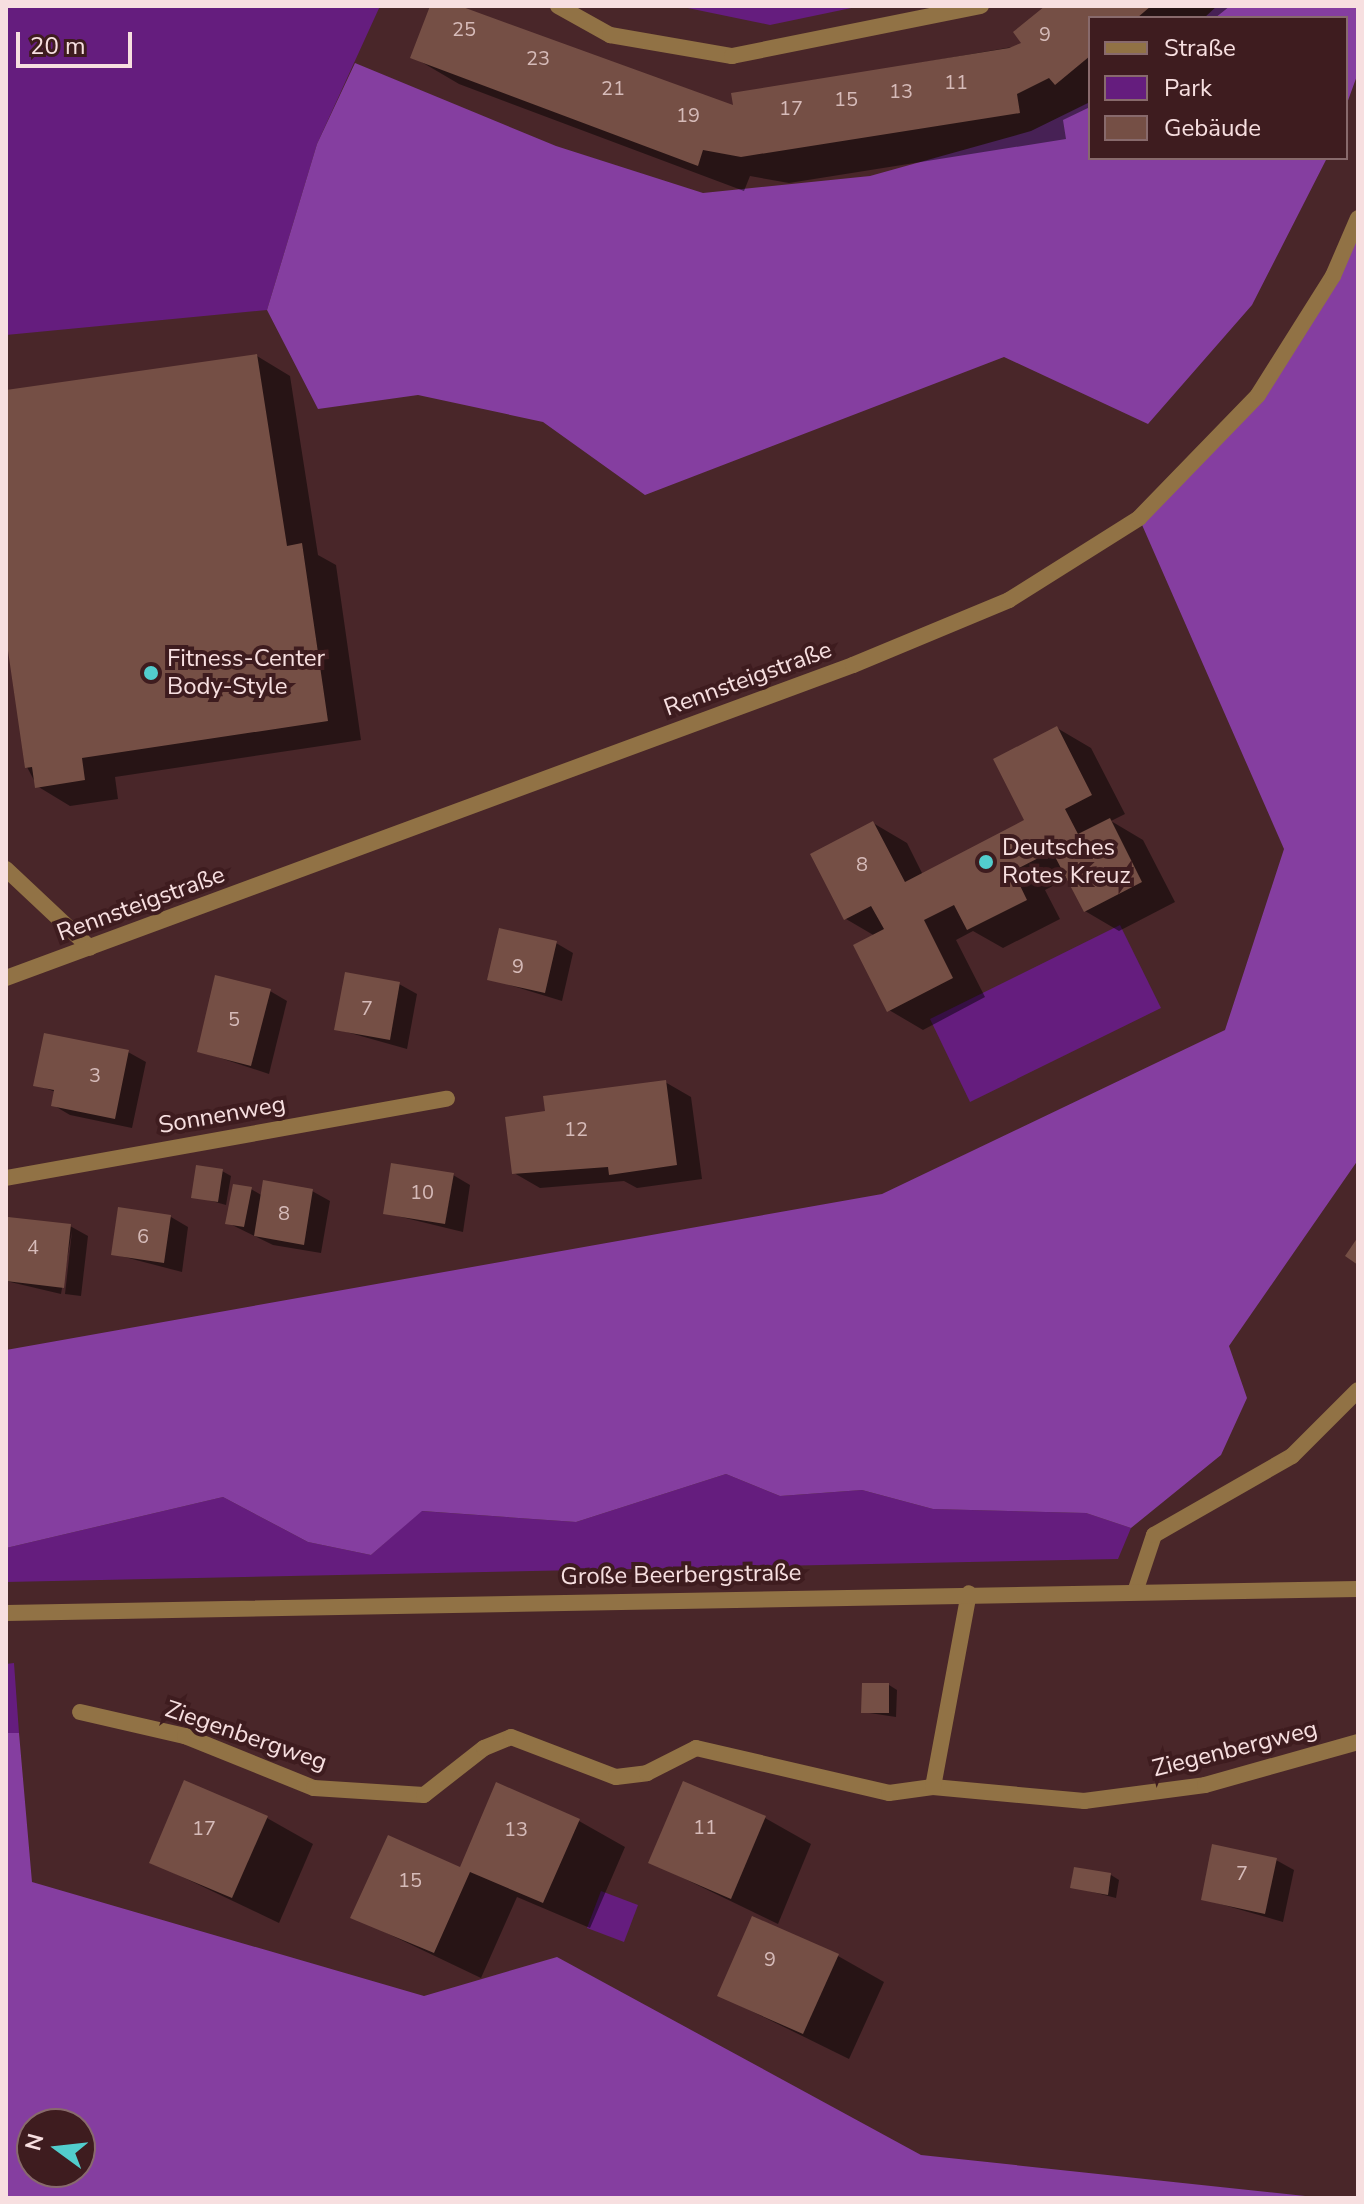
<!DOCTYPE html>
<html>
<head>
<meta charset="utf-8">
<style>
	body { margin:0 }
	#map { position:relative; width:1364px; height:2204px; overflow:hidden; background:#492629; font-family:"Nunito Sans",sans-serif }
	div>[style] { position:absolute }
	.green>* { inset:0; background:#651d7e }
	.forest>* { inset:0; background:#853ea0 }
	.shadow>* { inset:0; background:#0007 }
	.building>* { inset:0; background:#754f45 }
	.minor>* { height:16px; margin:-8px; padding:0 8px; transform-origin:8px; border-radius:8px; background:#917245 }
	.tertiary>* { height:16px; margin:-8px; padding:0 8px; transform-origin:8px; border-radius:8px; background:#917245 }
	.dots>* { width:22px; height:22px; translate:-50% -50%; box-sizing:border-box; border:4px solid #3e1c1f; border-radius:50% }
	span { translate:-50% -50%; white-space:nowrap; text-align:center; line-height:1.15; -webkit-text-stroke:8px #3e1c1f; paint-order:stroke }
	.number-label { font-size:20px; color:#d6bbb9 }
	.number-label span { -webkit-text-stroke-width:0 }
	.poi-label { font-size:24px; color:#f7dfe0 }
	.left { translate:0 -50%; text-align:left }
	.street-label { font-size:24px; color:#f7dfe0 }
	.frame { position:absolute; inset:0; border:8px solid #f7dfe0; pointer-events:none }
	.legend { position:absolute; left:1088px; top:16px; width:260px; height:144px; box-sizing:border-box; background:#3e1c1f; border:2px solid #886a6c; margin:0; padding:10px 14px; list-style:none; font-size:24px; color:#f7dfe0 }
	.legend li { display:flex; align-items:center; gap:16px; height:40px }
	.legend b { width:40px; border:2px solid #886a6c }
	.north { position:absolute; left:16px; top:2108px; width:80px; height:80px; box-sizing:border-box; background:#3e1c1f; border:2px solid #886a6c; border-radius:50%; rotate:285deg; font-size:22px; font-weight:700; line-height:32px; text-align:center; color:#f7dfe0 }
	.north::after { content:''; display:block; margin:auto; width:28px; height:36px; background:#52cdcd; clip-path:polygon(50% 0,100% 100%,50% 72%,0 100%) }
	.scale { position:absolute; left:16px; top:32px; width:116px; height:36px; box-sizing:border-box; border:4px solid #f7dfe0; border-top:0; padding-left:10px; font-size:24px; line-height:28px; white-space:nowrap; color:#f7dfe0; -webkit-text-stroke:6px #3e1c1f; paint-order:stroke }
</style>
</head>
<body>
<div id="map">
	<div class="green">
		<div style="clip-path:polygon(6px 6px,380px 6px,317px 144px,267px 310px,6px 335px)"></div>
		<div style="clip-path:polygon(678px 6px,861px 6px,770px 25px)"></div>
		<div style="clip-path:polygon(1120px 925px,1161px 1008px,970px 1102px,930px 1019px)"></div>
		<div style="clip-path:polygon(726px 1474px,780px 1496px,862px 1490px,933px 1509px,1086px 1513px,1131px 1528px,1118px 1559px,6px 1582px,6px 1548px,223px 1497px,308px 1542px,371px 1555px,421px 1511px,576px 1522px)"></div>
		<div style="clip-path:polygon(14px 1663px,19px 1733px,6px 1733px,6px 1664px)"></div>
		<div style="clip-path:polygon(601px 1891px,638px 1905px,624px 1942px,587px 1928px)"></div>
	</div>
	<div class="forest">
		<div style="clip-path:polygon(1217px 6px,1358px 6px,1358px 73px,1346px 106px,1346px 18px,1204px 18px)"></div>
		<div style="clip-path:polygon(355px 63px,556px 146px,703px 193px,870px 176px,1031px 131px,1090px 102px,1090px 158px,1327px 158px,1252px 305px,1148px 424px,1004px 357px,645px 495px,543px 422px,418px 395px,318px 409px,267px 310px,317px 144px)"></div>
		<div style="clip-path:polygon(1358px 218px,1358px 1160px,1229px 1346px,1247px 1398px,1221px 1455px,1131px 1528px,1086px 1513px,933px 1509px,862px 1490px,780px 1496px,726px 1474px,576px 1522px,422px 1511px,371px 1555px,308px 1542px,223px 1497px,6px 1548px,6px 1350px,882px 1194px,1225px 1030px,1284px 849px,1139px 518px,1258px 395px)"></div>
		<div style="clip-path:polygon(evenodd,6px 1733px,19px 1733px,32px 1882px,424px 1996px,557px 1957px,921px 2155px,1324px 2198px,6px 2198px,6px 1733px,80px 2124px,80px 2172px,32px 2172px,32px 2124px,80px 2124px)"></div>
	</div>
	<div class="shadow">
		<div style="clip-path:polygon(432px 6px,454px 6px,735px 107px,734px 95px,1024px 45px,1048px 6px,1230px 6px,1215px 18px,1090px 18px,1090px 107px,1063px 120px,1066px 139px,789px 183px,750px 176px,744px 191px,459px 84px,413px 57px)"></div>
		<div style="clip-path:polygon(257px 356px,290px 376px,318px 555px,336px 565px,361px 740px,115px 777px,118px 799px,70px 806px,37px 786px,27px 767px,6px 623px,6px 392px)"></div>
		<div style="clip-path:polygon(1057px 728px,1091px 748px,1125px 814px,1111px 821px,1143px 840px,1175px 902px,1119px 931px,1085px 911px,1068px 878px,1045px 890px,1060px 919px,1003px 948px,973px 931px,956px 940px,985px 997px,923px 1030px,889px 1010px,875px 936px,846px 919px,873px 823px,907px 843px,923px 875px,1027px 821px)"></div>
		<div style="clip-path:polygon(556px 943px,573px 953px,562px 1001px,490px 979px)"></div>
		<div style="clip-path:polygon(399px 984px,417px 994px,407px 1049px,336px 1029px)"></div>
		<div style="clip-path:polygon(270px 991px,287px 1001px,269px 1074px,199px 1051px)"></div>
		<div style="clip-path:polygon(128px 1052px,146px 1062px,132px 1128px,70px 1115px,53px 1105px,56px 1092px,36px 1085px)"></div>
		<div style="clip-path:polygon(665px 1082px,691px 1097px,702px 1179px,637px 1188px,624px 1181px,540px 1188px,514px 1173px,547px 1113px)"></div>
		<div style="clip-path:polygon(222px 1171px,231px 1176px,226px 1205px,194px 1196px)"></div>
		<div style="clip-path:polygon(453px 1175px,470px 1185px,463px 1232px,385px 1213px)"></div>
		<div style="clip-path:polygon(251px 1189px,263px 1196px,312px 1191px,330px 1201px,321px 1253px,273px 1245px,228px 1223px)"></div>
		<div style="clip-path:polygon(171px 1217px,188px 1227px,182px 1272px,113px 1254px)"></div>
		<div style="clip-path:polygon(9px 1219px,70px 1226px,88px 1236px,81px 1296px,65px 1294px,72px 1231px,61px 1294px,6px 1281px)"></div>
		<div style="clip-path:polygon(889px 1685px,897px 1690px,896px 1717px,863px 1712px)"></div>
		<div style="clip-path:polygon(267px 1818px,313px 1844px,279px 1923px,151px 1862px)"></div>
		<div style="clip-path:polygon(765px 1818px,811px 1844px,778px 1924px,650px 1862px)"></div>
		<div style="clip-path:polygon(579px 1821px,625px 1847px,590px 1928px,517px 1897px,481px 1978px,353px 1917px)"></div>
		<div style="clip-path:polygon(1276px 1860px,1294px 1870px,1283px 1922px,1203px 1899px)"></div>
		<div style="clip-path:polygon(1111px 1875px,1119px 1880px,1116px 1898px,1073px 1887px)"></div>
		<div style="clip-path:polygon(838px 1956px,884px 1982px,849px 2059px,719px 1995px)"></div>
	</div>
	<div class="building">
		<div style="clip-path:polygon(430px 6px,460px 6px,733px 105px,731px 93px,1009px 48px,1021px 43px,1013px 32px,1045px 6px,1151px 6px,1137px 18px,1090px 18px,1090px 56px,1055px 85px,1049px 78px,1017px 94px,1020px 113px,741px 157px,703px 150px,698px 166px,410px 58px)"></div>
		<div style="clip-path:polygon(257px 354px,287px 546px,302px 543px,328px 721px,82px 758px,85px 780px,35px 788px,32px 767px,25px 768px,6px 637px,6px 390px)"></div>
		<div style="clip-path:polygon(1057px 726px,1092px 795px,1065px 809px,1078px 834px,1110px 818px,1142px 882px,1084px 912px,1052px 851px,1013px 871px,1027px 900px,967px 930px,954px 905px,924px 920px,953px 978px,887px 1012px,853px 945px,884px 929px,871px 906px,844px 920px,810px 854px,873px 821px,905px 882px,1024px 820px,993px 759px)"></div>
		<div style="clip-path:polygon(499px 928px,557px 941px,545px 993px,487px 980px)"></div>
		<div style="clip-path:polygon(345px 972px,400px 982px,390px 1040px,334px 1030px)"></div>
		<div style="clip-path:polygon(215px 975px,271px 989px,251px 1066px,197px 1052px)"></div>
		<div style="clip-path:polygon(44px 1033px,129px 1050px,115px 1119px,51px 1106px,54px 1090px,33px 1086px)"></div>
		<div style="clip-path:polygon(666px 1080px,677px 1165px,609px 1175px,608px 1167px,512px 1174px,505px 1117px,545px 1111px,543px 1096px)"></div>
		<div style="clip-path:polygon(391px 1163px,454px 1173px,445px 1224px,383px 1214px)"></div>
		<div style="clip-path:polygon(196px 1165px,223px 1169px,218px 1202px,191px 1198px)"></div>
		<div style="clip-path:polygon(263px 1180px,313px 1189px,304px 1245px,254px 1236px)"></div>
		<div style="clip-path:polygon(233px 1184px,252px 1187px,244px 1227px,225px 1224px)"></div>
		<div style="clip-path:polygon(118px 1207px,171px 1215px,164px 1263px,111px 1255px)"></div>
		<div style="clip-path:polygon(8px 1217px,71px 1224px,64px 1288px,6px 1281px)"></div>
		<div style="clip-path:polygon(1358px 1237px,1358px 1265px,1345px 1256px)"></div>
		<div style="clip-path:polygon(862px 1683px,889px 1683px,889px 1713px,861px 1713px)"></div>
		<div style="clip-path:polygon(184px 1780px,268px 1816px,232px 1898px,149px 1863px)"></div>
		<div style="clip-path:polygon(683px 1781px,766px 1816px,731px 1899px,648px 1863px)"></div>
		<div style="clip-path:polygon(496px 1782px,580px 1819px,543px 1903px,470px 1872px,434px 1953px,350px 1918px,388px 1835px,460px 1867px)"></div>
		<div style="clip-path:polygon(1212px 1844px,1277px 1858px,1265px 1914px,1201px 1900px)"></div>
		<div style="clip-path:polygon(1074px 1867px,1111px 1873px,1108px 1895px,1070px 1888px)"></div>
		<div style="clip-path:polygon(752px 1916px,839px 1954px,803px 2034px,717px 1996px)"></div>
	</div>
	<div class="minor">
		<div style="left:558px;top:6px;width:60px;rotate:29.1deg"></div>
		<div style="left:610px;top:35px;width:124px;rotate:9.8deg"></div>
		<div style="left:732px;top:56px;width:254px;rotate:-11.4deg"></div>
		<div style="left:6px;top:869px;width:115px;rotate:43.2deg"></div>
		<div style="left:6px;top:978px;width:903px;rotate:-20.28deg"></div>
		<div style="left:853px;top:665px;width:169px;rotate:-22.6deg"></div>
		<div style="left:1009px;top:600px;width:154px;rotate:-32.2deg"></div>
		<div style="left:1139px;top:518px;width:171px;rotate:-45.9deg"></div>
		<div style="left:1258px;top:395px;width:141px;rotate:-57.8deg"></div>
		<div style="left:1333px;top:276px;width:63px;rotate:-66.7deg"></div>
		<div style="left:6px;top:1178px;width:448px;rotate:-10.2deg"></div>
		<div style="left:1136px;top:1589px;width:57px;rotate:-71.6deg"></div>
		<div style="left:1154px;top:1535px;width:159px;rotate:-29.8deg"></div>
		<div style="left:1292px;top:1456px;width:93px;rotate:-45deg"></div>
		<div style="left:80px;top:1712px;width:108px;rotate:12.9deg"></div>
		<div style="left:185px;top:1736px;width:139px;rotate:22deg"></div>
		<div style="left:314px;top:1788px;width:110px;rotate:3.6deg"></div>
		<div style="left:424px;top:1795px;width:76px;rotate:-38.1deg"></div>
		<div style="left:484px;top:1748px;width:29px;rotate:-22deg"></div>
		<div style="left:511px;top:1737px;width:112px;rotate:20.9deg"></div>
		<div style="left:616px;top:1777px;width:31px;rotate:-7deg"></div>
		<div style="left:647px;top:1773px;width:55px;rotate:-27deg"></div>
		<div style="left:696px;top:1748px;width:198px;rotate:13.1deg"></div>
		<div style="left:889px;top:1793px;width:44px;rotate:-7.8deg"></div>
		<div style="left:933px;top:1787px;width:152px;rotate:5.3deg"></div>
		<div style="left:1084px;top:1801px;width:122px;rotate:-7.5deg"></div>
		<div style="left:1205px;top:1785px;width:159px;rotate:-15.7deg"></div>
		<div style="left:933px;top:1787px;width:197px;rotate:-79.5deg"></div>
	</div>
	<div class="tertiary">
		<div style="left:6px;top:1613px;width:1352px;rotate:-1.02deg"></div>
	</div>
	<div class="dots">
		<div style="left:151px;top:673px;background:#52cdcd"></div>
		<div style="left:986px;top:862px;background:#52cdcd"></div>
	</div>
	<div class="number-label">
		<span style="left:464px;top:29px">25</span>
		<span style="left:1045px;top:34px">9</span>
		<span style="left:538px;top:58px">23</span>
		<span style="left:956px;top:82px">11</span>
		<span style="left:613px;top:88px">21</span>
		<span style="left:901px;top:91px">13</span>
		<span style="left:846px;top:99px">15</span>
		<span style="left:791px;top:108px">17</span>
		<span style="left:688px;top:115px">19</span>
		<span style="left:862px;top:864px">8</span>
		<span style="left:518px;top:966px">9</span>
		<span style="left:367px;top:1008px">7</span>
		<span style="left:234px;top:1019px">5</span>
		<span style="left:95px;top:1075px">3</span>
		<span style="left:576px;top:1129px">12</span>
		<span style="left:422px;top:1192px">10</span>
		<span style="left:284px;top:1213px">8</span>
		<span style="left:143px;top:1236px">6</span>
		<span style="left:33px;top:1247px">4</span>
		<span style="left:705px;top:1827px">11</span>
		<span style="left:204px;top:1828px">17</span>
		<span style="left:516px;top:1829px">13</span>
		<span style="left:1242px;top:1873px">7</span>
		<span style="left:410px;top:1880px">15</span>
		<span style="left:770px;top:1959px">9</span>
	</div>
	<div class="poi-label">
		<span class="left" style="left:167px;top:673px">Fitness-Center<br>Body-Style</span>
		<span class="left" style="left:1002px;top:862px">Deutsches<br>Rotes Kreuz</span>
	</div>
	<div class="street-label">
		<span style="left:748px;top:679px;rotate:-20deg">Rennsteigstraße</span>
		<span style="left:141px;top:904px;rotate:-20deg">Rennsteigstraße</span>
		<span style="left:222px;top:1115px;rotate:-10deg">Sonnenweg</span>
		<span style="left:681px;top:1575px;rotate:-1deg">Große Beerbergstraße</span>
		<span style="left:246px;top:1736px;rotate:19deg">Ziegenbergweg</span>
		<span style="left:1235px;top:1749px;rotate:-14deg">Ziegenbergweg</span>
	</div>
	<div class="frame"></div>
	<ul class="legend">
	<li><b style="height:10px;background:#917245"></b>Straße</li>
	<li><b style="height:22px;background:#651d7e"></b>Park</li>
	<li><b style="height:22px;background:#754f45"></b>Gebäude</li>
	</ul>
	<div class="north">N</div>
	<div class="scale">20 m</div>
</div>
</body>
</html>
